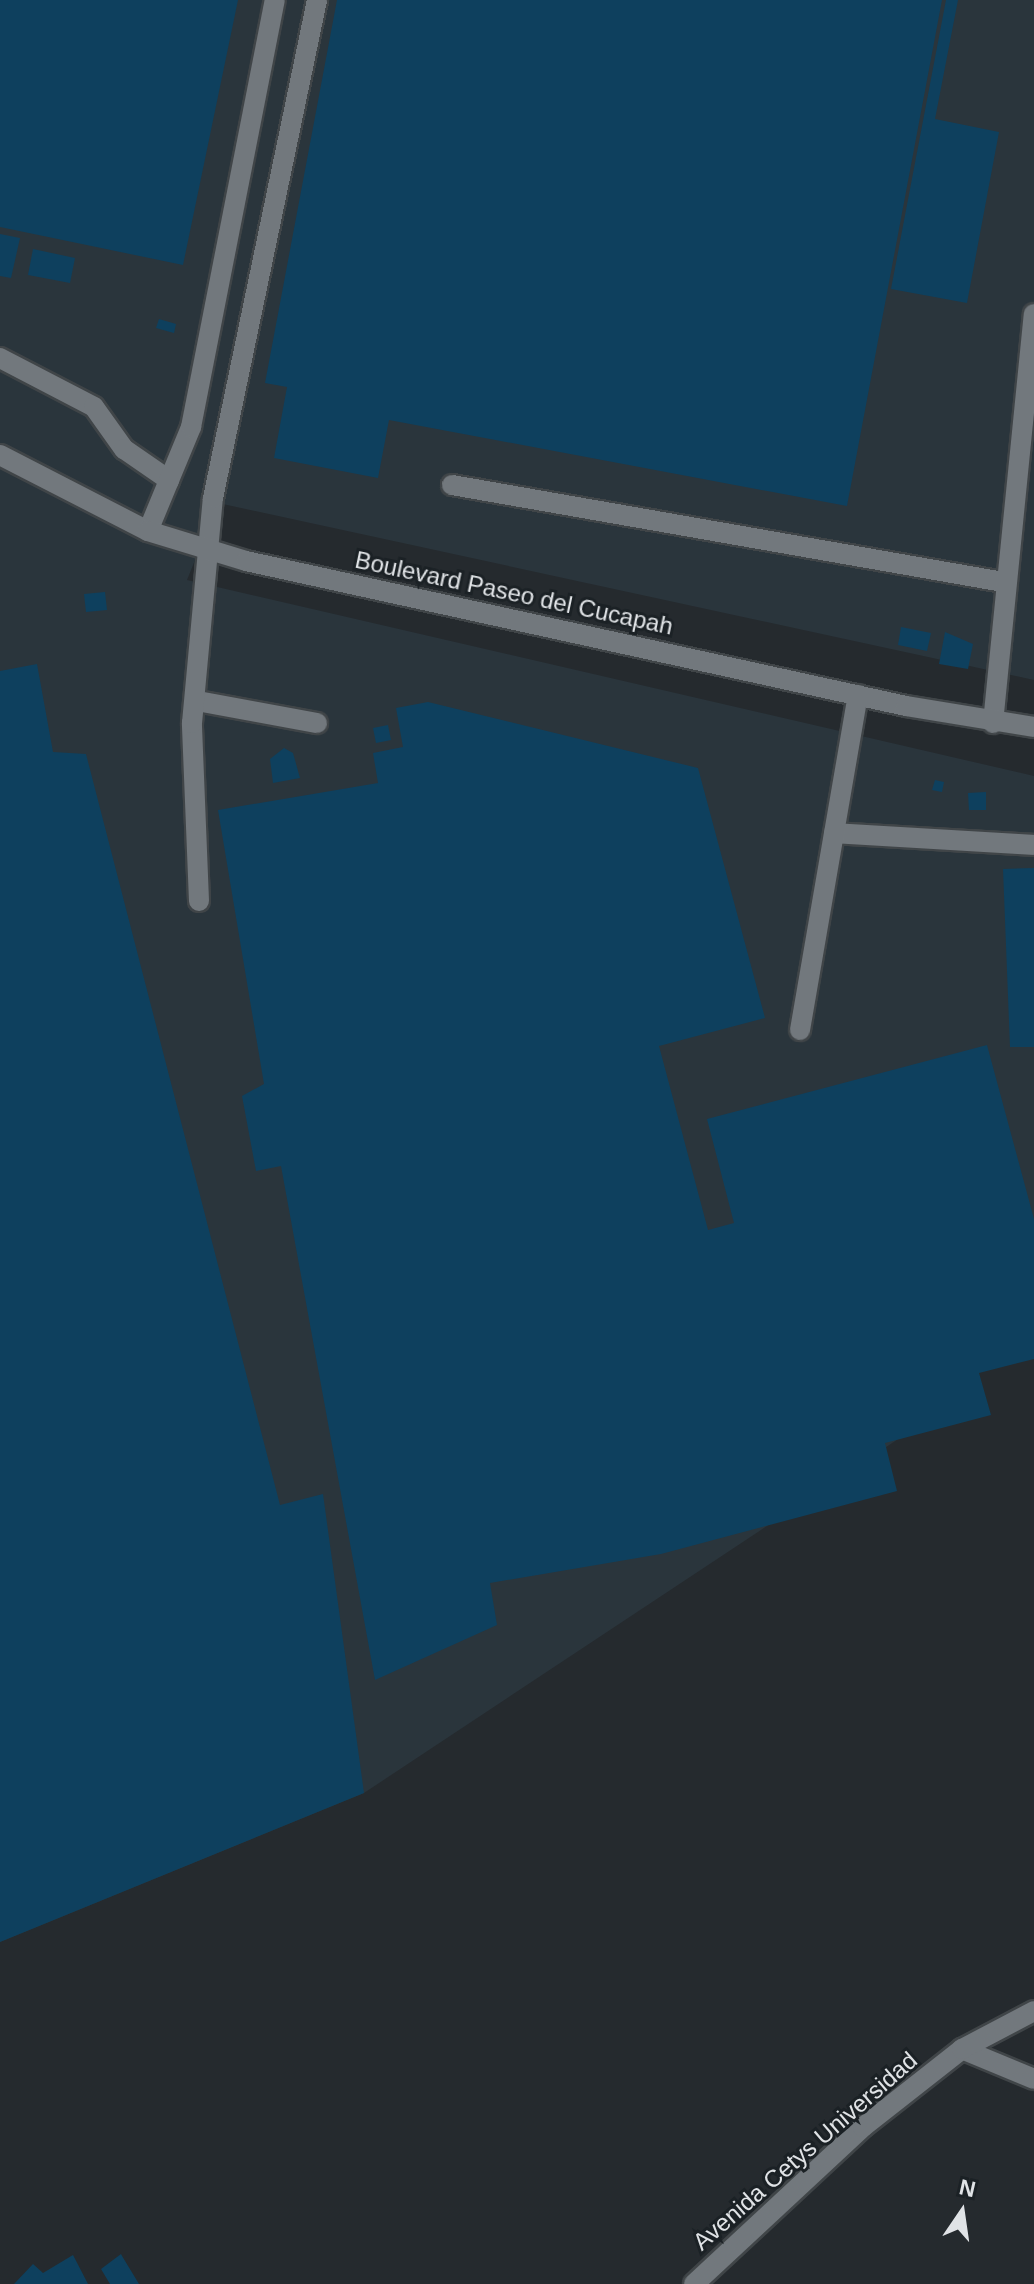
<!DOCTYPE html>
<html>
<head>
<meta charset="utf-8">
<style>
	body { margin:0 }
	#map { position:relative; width:1034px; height:2284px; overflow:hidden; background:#252a2e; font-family:Arial,sans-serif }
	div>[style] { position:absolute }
	.built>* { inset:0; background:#2a353c }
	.building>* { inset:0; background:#0e405e }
	.roads { filter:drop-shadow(2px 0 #404548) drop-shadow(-2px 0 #404548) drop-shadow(0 2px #404548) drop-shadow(0 -2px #404548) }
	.lane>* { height:20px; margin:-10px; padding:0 10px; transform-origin:10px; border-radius:10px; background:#72787d }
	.secondary>* { height:20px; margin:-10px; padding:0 10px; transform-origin:10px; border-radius:10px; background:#72787d }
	span { translate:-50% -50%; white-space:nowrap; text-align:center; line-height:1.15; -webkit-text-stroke:6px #1b2125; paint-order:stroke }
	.street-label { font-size:24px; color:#e0e3e6 }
	.north { position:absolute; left:922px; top:2172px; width:80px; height:80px; -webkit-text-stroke:6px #1b2125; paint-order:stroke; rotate:13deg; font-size:22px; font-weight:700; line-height:32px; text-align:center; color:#e0e3e6 }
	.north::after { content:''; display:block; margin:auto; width:28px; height:36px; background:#e0e3e6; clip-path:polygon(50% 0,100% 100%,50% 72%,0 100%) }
</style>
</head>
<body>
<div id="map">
	<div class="built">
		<div style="clip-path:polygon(0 0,1034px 0,1034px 680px,218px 503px,187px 580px,1034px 776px,1034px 1290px,936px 1414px,364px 1793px,0 1942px)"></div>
	</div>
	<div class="building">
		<div style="clip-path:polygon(0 0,238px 0,183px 265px,0 227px)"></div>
		<div style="clip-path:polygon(337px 0,942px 0,847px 506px,389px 420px,378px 478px,274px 458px,287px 387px,265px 383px)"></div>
		<div style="clip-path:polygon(946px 0,958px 0,935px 119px,999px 132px,967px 303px,891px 289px)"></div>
		<div style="clip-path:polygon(0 234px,20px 238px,11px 278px,0 276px)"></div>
		<div style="clip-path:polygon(33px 249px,75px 258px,70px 283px,28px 275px)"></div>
		<div style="clip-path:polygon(159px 319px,176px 324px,174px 333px,156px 328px)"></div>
		<div style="clip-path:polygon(105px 592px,107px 610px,86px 612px,84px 594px)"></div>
		<div style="clip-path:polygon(901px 627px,931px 633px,927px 651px,898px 645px)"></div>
		<div style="clip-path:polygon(945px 632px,973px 644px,968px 669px,939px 664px)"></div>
		<div style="clip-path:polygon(37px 664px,53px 752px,86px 754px,280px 1505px,323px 1494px,364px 1793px,0 1942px,0 671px)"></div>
		<div style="clip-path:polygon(428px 702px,698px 768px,765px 1018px,659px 1046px,708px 1230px,734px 1223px,707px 1119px,987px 1045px,1034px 1219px,1034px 1359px,979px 1373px,991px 1415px,885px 1443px,897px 1491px,661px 1554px,490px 1583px,497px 1625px,375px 1680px,281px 1166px,256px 1171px,242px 1096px,264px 1084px,218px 810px,378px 783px,373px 753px,403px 747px,396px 708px)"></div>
		<div style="clip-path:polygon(388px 725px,391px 740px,376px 743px,373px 728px)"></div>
		<div style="clip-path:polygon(284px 748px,293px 753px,300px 778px,273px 783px,270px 759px)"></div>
		<div style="clip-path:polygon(935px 780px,944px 782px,942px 792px,932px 790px)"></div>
		<div style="clip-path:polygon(986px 792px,986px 810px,969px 810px,968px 793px)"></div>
		<div style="clip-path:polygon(1034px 868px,1034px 1047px,1010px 1047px,1003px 869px)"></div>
		<div style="clip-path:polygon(121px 2254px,122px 2256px,139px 2284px,110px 2284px,101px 2269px)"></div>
		<div style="clip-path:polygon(73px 2255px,88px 2284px,14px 2284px,33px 2264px,43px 2273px)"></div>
	</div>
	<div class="roads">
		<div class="lane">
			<div style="left:0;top:358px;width:106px;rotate:27.5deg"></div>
			<div style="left:94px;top:407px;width:52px;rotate:54.5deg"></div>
			<div style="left:124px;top:449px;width:55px;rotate:34.6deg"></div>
			<div style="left:452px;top:485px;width:559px;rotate:9.98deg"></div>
			<div style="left:148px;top:531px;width:113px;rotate:-67.5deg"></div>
			<div style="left:191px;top:427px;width:435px;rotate:-78.9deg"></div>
			<div style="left:197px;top:701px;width:122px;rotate:10.4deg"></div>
			<div style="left:993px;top:723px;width:411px;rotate:-84.3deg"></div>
			<div style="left:834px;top:833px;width:200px;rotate:3.4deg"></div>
			<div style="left:199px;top:901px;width:178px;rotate:-92.3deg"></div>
			<div style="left:192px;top:723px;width:226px;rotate:-84.7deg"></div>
			<div style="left:213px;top:498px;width:509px;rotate:-78.2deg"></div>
			<div style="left:800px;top:1030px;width:340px;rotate:-80.2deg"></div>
			<div style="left:962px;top:2049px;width:78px;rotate:22.6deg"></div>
		</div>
		<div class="secondary">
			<div style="left:0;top:455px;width:166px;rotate:27.2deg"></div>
			<div style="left:148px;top:531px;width:102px;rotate:17deg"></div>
			<div style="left:246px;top:561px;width:676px;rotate:12.39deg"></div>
			<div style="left:906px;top:706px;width:130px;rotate:9.3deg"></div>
			<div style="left:694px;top:2284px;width:231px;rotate:-42.9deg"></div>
			<div style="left:863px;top:2127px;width:126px;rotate:-38.2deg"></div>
			<div style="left:962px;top:2049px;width:81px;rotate:-27.8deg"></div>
		</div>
	</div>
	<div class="street-label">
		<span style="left:514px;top:593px;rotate:12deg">Boulevard Paseo del Cucapah</span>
		<span style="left:805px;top:2151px;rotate:-41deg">Avenida Cetys Universidad</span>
	</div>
	<div class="north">N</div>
</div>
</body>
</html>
